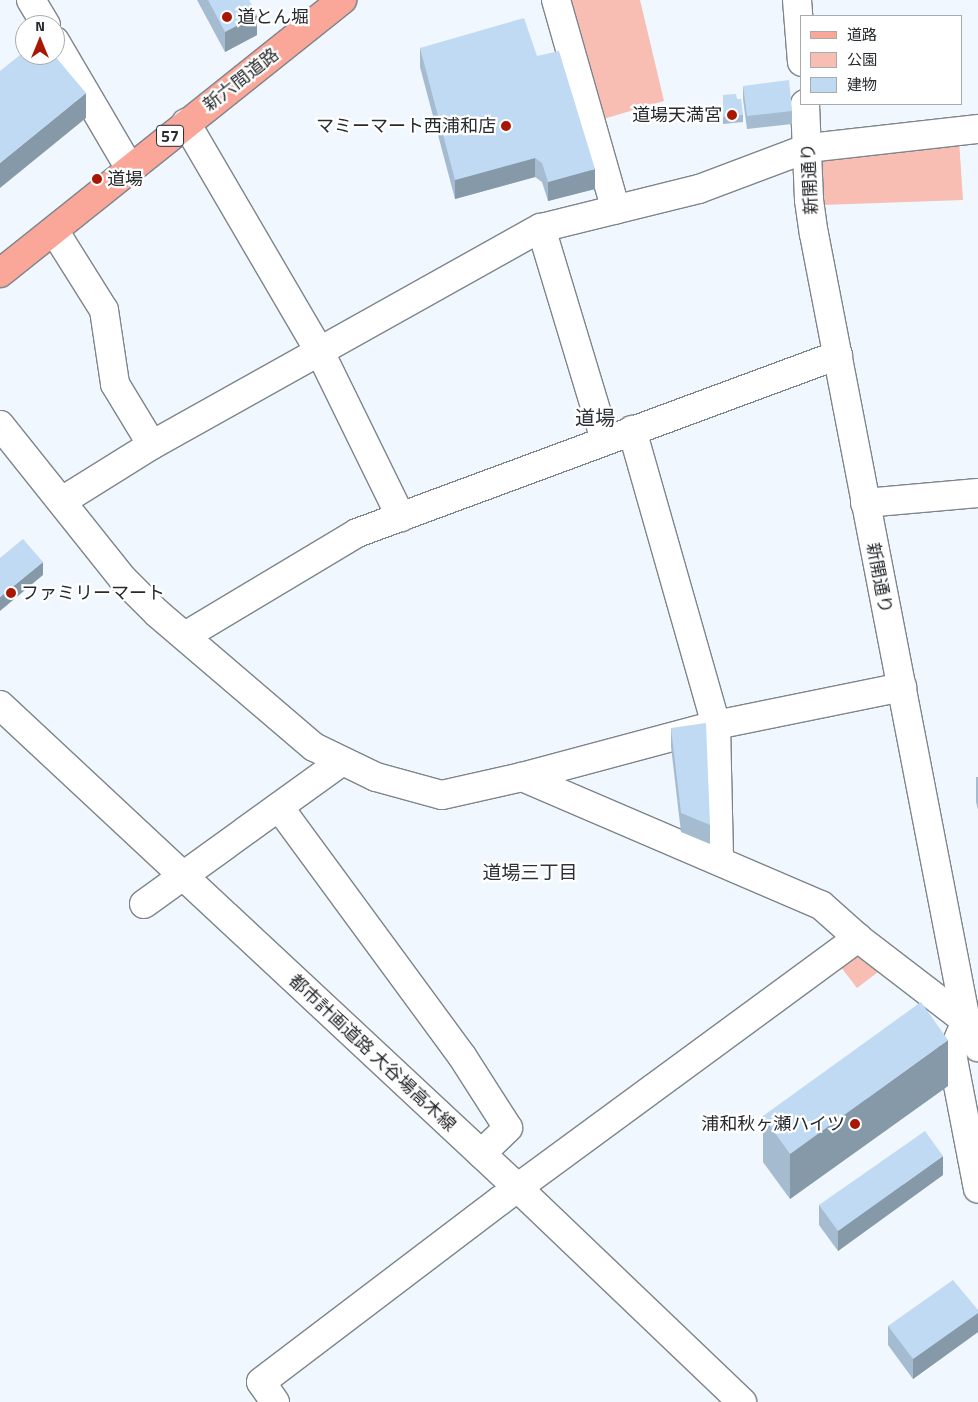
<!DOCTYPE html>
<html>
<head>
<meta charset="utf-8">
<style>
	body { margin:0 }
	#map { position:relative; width:978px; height:1402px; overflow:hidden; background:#f0f7fe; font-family:"Titillium Web","Noto Sans JP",sans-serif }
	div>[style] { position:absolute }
	.green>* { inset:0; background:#f8beb3 }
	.roads { filter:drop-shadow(1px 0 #7e858b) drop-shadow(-1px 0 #7e858b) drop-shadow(0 1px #7e858b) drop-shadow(0 -1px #7e858b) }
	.minor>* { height:28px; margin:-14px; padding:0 14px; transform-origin:14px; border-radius:14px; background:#fff }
	.major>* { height:28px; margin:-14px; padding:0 14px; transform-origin:14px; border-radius:14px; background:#faa699 }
	.wall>* { inset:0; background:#a4bbd0 }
	.shaded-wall>* { inset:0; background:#8699a9 }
	.building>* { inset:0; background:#bfdaf2 }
	.dots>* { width:14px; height:14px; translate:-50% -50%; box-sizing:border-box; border:2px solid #fff; border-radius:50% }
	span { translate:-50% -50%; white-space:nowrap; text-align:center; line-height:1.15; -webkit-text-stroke:4.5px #fff; paint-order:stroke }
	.shield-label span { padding:1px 4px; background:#fff; border:1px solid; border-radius:4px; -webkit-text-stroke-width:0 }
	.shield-label { font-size:16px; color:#282b2e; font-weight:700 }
	.poi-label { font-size:18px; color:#282b2e }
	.left { translate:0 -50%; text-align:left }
	.right { translate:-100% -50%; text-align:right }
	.street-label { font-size:18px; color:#282b2e }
	.neighbourhood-label { font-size:19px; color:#2e3339 }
	.quarter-label { font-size:20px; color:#2e3339 }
	.legend { position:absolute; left:800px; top:15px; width:162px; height:90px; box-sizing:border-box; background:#fff; border:1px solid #a9aaab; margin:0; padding:6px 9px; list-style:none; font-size:15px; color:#282b2e }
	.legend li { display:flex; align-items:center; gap:10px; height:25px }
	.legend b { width:25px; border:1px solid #a9aaab }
	.north { position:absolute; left:15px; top:15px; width:50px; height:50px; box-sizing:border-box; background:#fff; border:1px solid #a9aaab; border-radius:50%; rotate:0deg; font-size:14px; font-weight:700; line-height:20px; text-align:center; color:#282b2e }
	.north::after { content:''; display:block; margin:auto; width:18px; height:22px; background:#a81703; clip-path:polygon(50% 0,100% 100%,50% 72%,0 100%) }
</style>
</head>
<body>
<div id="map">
	<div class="green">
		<div style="clip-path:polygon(566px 0,640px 0,664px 101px,600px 120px)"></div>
		<div style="clip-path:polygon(959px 140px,963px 200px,822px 205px,822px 163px,833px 151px)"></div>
		<div style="clip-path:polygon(848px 956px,863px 956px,886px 966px,857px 988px,837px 962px)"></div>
	</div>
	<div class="roads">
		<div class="minor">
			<div style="left:31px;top:0;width:29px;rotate:59deg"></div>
			<div style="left:556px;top:0;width:218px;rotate:74.1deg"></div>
			<div style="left:797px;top:0;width:62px;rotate:85.4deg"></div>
			<div style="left:55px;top:41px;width:148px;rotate:59.6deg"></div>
			<div style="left:805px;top:104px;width:96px;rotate:87.6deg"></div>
			<div style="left:809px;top:200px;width:34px;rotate:82deg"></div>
			<div style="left:814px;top:234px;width:802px;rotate:79.07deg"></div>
			<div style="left:966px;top:1021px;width:29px;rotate:65deg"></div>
			<div style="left:186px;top:123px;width:265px;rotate:59.7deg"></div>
			<div style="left:320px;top:352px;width:184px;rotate:63.9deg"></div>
			<div style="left:541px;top:228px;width:221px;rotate:73.2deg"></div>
			<div style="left:55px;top:232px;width:92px;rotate:57.9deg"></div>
			<div style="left:104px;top:310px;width:75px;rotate:81.5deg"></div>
			<div style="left:115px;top:384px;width:71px;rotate:58.8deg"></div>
			<div style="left:0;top:425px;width:197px;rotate:51.4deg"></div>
			<div style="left:123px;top:579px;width:48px;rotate:45deg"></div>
			<div style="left:157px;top:613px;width:206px;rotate:40.5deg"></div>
			<div style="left:314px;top:747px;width:69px;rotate:25.8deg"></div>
			<div style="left:376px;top:777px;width:68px;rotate:15.3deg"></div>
			<div style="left:442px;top:795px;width:82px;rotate:-12.7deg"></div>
			<div style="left:522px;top:777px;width:325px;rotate:23.2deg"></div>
			<div style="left:821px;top:905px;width:50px;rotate:41.7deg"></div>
			<div style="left:858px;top:938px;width:136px;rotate:37.5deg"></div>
			<div style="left:966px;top:1021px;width:36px;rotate:113deg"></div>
			<div style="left:952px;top:1054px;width:137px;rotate:79.1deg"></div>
			<div style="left:632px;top:430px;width:307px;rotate:74.1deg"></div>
			<div style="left:716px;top:725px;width:134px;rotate:88.7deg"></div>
			<div style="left:62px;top:501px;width:106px;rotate:-31.9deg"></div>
			<div style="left:152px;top:445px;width:445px;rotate:-29.2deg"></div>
			<div style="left:541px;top:228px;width:163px;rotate:-13.9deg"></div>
			<div style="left:699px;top:189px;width:116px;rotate:-20.6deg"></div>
			<div style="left:808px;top:148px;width:171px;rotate:-6.4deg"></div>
			<div style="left:865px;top:503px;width:113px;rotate:-5.1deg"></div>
			<div style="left:185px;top:636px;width:200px;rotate:-30.9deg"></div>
			<div style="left:357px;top:533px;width:513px;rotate:-20.31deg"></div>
			<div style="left:0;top:705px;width:708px;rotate:43deg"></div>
			<div style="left:518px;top:1188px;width:310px;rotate:43.7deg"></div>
			<div style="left:522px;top:777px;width:201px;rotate:-15deg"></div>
			<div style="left:716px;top:725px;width:190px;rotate:-11.5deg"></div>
			<div style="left:279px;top:807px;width:309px;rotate:53.7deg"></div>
			<div style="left:462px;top:1056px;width:85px;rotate:57.4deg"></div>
			<div style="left:508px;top:1128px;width:37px;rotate:136deg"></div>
			<div style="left:144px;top:904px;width:243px;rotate:-35.8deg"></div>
			<div style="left:275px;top:1402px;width:24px;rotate:-125deg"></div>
			<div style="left:261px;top:1382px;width:301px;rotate:-37.2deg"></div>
			<div style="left:501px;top:1200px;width:443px;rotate:-36.3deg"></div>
		</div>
		<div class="major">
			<div style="left:0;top:273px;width:438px;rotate:-38.6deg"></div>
		</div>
	</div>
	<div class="wall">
		<div style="clip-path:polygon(197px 0,249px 0,257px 35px,225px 52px)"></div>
		<div style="clip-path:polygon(420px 48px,537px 56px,595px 189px,548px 201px,542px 182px,535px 177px,455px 199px,420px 67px)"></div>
		<div style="clip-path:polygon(743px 86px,792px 111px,792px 124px,747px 129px,743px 99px)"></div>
		<div style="clip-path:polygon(723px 95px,737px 99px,743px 115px,743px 122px,723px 124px)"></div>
		<div style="clip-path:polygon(671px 728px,710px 825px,710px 844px,681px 832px,671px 747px)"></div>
		<div style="clip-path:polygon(976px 777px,978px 777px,978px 810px,976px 802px)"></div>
		<div style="clip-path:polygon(948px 1086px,790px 1199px,763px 1162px,763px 1116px)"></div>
		<div style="clip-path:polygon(943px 1175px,838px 1251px,819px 1225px,819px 1205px)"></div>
		<div style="clip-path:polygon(978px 1310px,978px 1332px,913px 1379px,888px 1345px,888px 1326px)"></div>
	</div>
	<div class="shaded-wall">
		<div style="clip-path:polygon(257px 15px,257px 35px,225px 52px,225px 32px)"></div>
		<div style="clip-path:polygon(86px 93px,86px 118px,0 188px,0 163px)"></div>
		<div style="clip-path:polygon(535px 158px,535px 177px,455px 199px,455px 180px)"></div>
		<div style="clip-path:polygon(595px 169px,595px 189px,548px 201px,548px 182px)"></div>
		<div style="clip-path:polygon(43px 562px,43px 575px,0 611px,0 597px)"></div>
		<div style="clip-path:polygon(948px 1040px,948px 1086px,790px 1199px,790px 1154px)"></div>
		<div style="clip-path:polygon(943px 1156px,943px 1175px,838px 1251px,838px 1231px)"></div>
		<div style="clip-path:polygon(978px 1313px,978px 1332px,913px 1379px,913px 1359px)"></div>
	</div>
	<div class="building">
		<div style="clip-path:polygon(208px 0,249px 0,257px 15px,225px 32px)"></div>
		<div style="clip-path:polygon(524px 18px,537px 56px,559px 51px,595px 169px,548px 182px,542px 163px,535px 158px,455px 180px,420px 48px)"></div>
		<div style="clip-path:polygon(25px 51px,25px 55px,54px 55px,86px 93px,0 163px,0 71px)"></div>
		<div style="clip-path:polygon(789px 80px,792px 111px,747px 116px,743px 86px)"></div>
		<div style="clip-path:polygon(736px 94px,737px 99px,741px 99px,743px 115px,723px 117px,723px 95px)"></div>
		<div style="clip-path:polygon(23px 539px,43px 562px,0 597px,0 558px)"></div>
		<div style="clip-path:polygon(706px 723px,710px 825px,681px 813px,671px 728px)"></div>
		<div style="clip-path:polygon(921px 1002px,948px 1040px,790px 1154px,763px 1116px)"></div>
		<div style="clip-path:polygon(925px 1131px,943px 1156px,838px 1231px,819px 1205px)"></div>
		<div style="clip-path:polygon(953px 1280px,978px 1310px,978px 1313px,913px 1359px,888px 1326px)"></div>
	</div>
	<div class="dots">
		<div style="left:227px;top:17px;background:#a81703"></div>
		<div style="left:732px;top:115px;background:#a81703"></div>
		<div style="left:506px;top:126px;background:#a81703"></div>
		<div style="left:97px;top:179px;background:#a81703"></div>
		<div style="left:11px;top:593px;background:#a81703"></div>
		<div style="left:855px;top:1124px;background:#a81703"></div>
	</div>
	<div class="shield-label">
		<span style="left:170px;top:136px">57</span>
	</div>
	<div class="poi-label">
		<span class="left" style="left:237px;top:17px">道とん堀</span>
		<span class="right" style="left:722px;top:115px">道場天満宮</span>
		<span class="right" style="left:496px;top:126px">マミーマート西浦和店</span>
		<span class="left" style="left:107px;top:179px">道場</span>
		<span class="left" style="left:21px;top:593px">ファミリーマート</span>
		<span class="right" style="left:845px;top:1124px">浦和秋ヶ瀬ハイツ</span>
	</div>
	<div class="street-label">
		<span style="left:241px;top:80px;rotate:-38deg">新六間道路</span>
		<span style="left:810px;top:179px;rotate:-93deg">新開通り</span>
		<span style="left:879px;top:578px;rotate:79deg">新開通り</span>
		<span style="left:372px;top:1053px;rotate:43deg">都市計画道路 大谷場高木線</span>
	</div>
	<div class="neighbourhood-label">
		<span style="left:530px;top:872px">道場三丁目</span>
	</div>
	<div class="quarter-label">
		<span style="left:595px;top:417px">道場</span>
	</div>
	<ul class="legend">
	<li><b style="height:6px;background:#faa699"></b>道路</li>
	<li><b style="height:14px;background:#f8beb3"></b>公園</li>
	<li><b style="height:14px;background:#bfdaf2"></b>建物</li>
	</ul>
	<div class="north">N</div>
</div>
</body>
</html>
